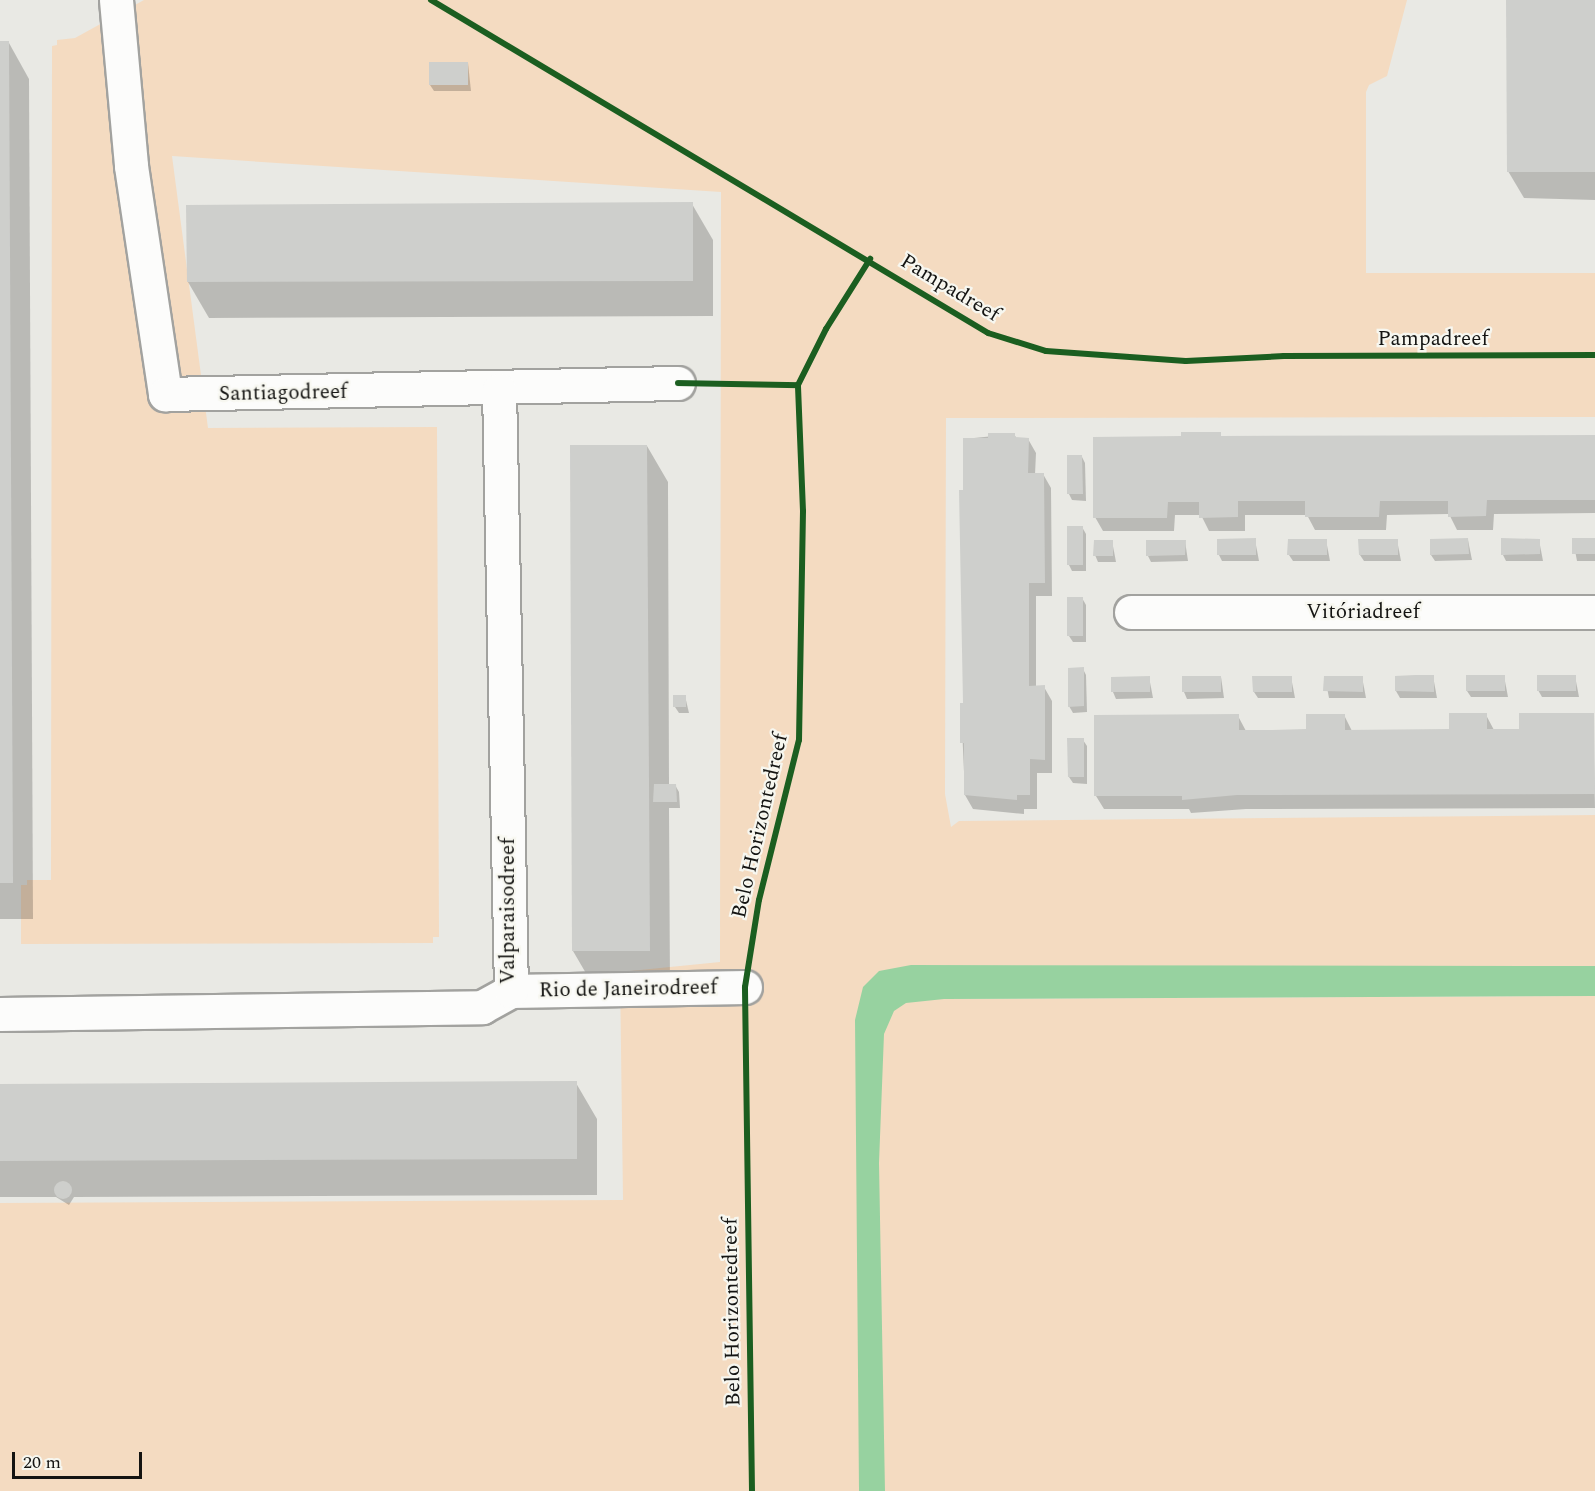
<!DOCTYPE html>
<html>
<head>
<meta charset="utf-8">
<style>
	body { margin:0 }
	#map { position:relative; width:1595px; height:1491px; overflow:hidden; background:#e9e9e4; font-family:Spectral,serif }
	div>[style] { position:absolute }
	.green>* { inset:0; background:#f4dbc1 }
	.water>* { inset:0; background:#97d2a0 }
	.shadow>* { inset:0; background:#0003 }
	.building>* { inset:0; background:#cecfcc }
	.round { border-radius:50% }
	.roads { filter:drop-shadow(2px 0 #a2a29f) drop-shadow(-2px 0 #a2a29f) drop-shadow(0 2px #a2a29f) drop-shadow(0 -2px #a2a29f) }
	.street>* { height:33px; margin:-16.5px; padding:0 16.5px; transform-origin:16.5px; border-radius:16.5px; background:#fcfcfb }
	.cycleway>* { height:6px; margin:-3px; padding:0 3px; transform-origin:3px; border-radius:3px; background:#1b5e20 }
	span { translate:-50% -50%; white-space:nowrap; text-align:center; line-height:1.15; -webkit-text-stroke:4.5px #f7f7f0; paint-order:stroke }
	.street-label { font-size:21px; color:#141412 }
	.scale { position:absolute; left:12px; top:1452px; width:130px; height:27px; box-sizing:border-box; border:3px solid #141412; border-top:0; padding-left:8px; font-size:18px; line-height:21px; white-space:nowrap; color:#141412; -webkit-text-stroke:4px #f7f7f0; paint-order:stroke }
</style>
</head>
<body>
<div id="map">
	<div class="green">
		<div style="clip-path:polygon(144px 0,1407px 0,1387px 76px,1369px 85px,1366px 92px,1366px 273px,1595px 273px,1595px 417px,946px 418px,945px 794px,951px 827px,959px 821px,1595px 815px,1595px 966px,951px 966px,951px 999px,1595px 996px,1595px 1491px,0 1491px,0 1203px,623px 1200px,620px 972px,720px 962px,721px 192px,172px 156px,208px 428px,437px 427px,439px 937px,433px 937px,433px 943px,21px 944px,21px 885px,27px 885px,27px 880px,51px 880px,52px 46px,57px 45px,57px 40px,75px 38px)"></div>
	</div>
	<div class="water">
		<div style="clip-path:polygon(911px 965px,1595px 966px,1595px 996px,944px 999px,906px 1003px,894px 1011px,884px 1034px,879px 1163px,885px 1491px,859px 1491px,855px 1020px,863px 987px,879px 971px)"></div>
	</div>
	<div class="shadow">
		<div style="clip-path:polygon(1508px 0,1595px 0,1595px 200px,1524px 198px,1508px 171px)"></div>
		<div style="clip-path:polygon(0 43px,9px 43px,29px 79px,33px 919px,0 919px)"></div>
		<div style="clip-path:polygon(468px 63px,471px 91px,434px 91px,430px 85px)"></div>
		<div style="clip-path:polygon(692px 204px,713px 240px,713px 316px,209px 318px,188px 282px,188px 206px)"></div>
		<div style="clip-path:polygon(1014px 434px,1017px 439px,1028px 439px,1036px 453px,1035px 475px,1043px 474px,1051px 488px,1052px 596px,1036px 596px,1036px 687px,1044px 687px,1052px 701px,1052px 773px,1037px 773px,1037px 809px,1024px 809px,1024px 814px,973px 809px,965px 795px,961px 704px,965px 704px,964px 439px)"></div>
		<div style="clip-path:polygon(1220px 434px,1222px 438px,1595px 436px,1595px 513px,1494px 514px,1493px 530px,1457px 530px,1449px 514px,1387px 515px,1386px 530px,1315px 530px,1307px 515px,1245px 515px,1245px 531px,1209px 531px,1201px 515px,1175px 515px,1174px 531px,1103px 531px,1095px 517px,1182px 438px)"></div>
		<div style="clip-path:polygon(647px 446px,668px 482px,669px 785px,675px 785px,679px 792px,680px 808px,669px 808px,670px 987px,594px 987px,573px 951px)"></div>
		<div style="clip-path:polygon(1082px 457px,1085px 463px,1086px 501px,1072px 500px,1069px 494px)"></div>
		<div style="clip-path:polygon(1082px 527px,1086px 534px,1086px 571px,1072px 571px,1069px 565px)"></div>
		<div style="clip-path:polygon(1255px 540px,1259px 561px,1222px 561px,1219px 555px)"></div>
		<div style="clip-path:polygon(1326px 540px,1330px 561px,1293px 561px,1289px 555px)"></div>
		<div style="clip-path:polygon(1397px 540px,1401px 561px,1364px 561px,1360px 555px)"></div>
		<div style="clip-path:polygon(1468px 540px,1472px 560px,1435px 561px,1431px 555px)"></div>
		<div style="clip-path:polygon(1539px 540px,1543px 561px,1506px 561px,1503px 555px)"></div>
		<div style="clip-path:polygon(1573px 540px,1595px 540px,1595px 561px,1577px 561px)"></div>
		<div style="clip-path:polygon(1112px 541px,1116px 562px,1098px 562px,1095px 555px)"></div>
		<div style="clip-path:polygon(1185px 541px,1188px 561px,1151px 562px,1148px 556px)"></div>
		<div style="clip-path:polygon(1082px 598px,1086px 605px,1086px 642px,1073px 642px,1069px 636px)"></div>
		<div style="clip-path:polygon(1083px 669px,1086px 675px,1087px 712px,1073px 713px,1069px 706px)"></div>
		<div style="clip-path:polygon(1433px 676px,1437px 698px,1400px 698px,1396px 691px,1396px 677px)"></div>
		<div style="clip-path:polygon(1504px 676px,1508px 697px,1471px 697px,1467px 691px)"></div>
		<div style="clip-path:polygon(1575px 676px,1579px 697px,1542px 697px,1538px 690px)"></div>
		<div style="clip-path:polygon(1149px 677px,1153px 698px,1116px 699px,1113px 692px,1113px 678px)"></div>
		<div style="clip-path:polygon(1221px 677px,1224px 698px,1187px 699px,1184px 692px,1183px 678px)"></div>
		<div style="clip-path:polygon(1291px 677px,1295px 698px,1258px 698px,1254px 692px)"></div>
		<div style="clip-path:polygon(1325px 677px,1362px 677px,1366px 698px,1329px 698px)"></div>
		<div style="clip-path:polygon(685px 696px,689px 713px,679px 713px,675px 707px)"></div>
		<div style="clip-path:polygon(1593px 714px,1595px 808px,1246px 809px,1191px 813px,1189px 809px,1104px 809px,1096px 796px,1238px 716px,1246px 731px,1308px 731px,1344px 715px,1352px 731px,1450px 731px,1486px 715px,1494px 730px,1521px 730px)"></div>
		<div style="clip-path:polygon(1083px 740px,1087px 746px,1087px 784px,1073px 783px,1069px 777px)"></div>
		<div style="clip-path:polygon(576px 1083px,597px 1119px,597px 1195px,74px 1197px,69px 1205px,56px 1197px,0 1197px,0 1085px)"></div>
	</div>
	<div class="building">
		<div style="clip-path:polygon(1506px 0,1595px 0,1595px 172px,1507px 172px)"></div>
		<div style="clip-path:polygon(0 41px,9px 41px,13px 883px,0 883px)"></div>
		<div style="clip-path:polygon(429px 62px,468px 62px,468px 85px,429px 85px)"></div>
		<div style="clip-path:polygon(693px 202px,693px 281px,187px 282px,186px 205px)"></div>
		<div style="clip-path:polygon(1181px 432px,1221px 432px,1221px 436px,1595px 435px,1595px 500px,1487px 500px,1486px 516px,1448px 517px,1448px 501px,1380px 501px,1379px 517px,1305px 517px,1305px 501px,1238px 501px,1238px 517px,1199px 518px,1199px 502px,1168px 502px,1167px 518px,1093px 518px,1093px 437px,1181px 436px)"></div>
		<div style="clip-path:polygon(988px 433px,1015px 433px,1015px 437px,1029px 438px,1028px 473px,1044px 473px,1045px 583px,1029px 583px,1029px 686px,1045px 685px,1045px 760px,1030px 759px,1030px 795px,1017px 795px,1017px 800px,964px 795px,964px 743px,960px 743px,960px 703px,963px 703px,959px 490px,963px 490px,963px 438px,988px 438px)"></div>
		<div style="clip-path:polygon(570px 445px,647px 445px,650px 951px,572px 951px)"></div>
		<div style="clip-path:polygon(1067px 455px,1082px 455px,1083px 494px,1067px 494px)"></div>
		<div style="clip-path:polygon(1067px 526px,1083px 526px,1083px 565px,1067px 565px)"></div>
		<div style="clip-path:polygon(1256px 538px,1256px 555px,1217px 555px,1217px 539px)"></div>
		<div style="clip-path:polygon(1468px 538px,1469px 554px,1430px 555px,1430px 539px)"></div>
		<div style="clip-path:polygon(1501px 538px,1540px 539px,1540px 554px,1501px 555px)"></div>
		<div style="clip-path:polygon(1572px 538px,1595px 538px,1595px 554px,1572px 554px)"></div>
		<div style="clip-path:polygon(1288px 539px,1327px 539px,1327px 555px,1287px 555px)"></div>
		<div style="clip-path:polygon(1358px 539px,1398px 539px,1398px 555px,1359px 555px)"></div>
		<div style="clip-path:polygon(1094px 540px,1113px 540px,1113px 556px,1093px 556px)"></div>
		<div style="clip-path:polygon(1146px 540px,1186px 540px,1185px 555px,1146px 556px)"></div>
		<div style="clip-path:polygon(1067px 597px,1083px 597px,1083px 636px,1067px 636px)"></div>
		<div style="clip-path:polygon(1084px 667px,1084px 706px,1068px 707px,1068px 668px)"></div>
		<div style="clip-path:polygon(1415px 675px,1434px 675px,1434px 692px,1395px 691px,1395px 676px)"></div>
		<div style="clip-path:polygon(1466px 675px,1505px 675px,1505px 691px,1466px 691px)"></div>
		<div style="clip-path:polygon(1537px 675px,1576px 675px,1576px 691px,1537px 691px)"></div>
		<div style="clip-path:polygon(1150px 676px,1150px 692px,1111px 692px,1111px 677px)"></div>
		<div style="clip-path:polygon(1182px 676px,1221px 676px,1221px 692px,1182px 692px)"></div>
		<div style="clip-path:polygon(1252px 676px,1292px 676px,1292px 692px,1253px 692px)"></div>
		<div style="clip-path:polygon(1324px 676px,1363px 676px,1363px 692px,1323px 691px)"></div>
		<div style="clip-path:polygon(673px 695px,686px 695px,686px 707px,673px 707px)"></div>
		<div style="clip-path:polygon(1449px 713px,1487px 713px,1487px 729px,1519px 729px,1519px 713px,1594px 713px,1595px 794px,1237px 795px,1182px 800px,1182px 796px,1094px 796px,1094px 715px,1239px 714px,1239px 730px,1272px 730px,1306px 729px,1306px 714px,1345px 714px,1345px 730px,1449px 729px)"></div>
		<div style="clip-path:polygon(1067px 738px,1084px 738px,1084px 777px,1068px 777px)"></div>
		<div style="clip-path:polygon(654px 784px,676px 784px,677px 802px,653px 802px)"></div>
		<div style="clip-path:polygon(577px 1081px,577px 1159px,0 1161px,0 1084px)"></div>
		<div class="round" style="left:54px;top:1181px;width:18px;height:18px"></div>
	</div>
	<div class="roads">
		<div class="street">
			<div style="left:116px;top:0;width:167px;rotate:84.8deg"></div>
			<div style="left:131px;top:166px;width:231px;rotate:81.5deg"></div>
			<div style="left:165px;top:394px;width:513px;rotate:-1.23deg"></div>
			<div style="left:1131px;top:612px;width:464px"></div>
			<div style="left:511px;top:991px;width:234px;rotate:-1deg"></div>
			<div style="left:0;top:1014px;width:482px;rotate:-0.8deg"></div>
			<div style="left:482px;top:1007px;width:33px;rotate:-29deg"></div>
			<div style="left:511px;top:991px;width:601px;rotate:-91.14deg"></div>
		</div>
	</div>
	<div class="cycleway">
		<div style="left:431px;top:0;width:649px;rotate:30.87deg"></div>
		<div style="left:988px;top:333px;width:61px;rotate:17.2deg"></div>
		<div style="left:1046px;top:351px;width:140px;rotate:4.1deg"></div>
		<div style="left:1186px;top:361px;width:98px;rotate:-2.9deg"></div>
		<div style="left:1284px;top:356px;width:311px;rotate:-0.2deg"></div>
		<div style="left:678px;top:383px;width:120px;rotate:1deg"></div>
		<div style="left:752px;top:1491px;width:504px;rotate:-90.8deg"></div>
		<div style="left:745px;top:987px;width:88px;rotate:-80.9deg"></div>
		<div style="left:759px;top:900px;width:165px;rotate:-76deg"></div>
		<div style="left:799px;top:740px;width:229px;rotate:-89deg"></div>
		<div style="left:803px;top:511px;width:126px;rotate:-92.3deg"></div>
		<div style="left:798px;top:385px;width:63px;rotate:-63.4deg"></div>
		<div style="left:826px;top:329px;width:83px;rotate:-57.8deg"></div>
	</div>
	<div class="street-label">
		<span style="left:950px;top:288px;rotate:31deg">Pampadreef</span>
		<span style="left:1433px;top:339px">Pampadreef</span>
		<span style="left:283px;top:393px;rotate:-1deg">Santiagodreef</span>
		<span style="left:1363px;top:612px">Vitóriadreef</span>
		<span style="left:760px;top:826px;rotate:-77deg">Belo Horizontedreef</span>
		<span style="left:508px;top:911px;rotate:-90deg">Valparaisodreef</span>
		<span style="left:628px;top:989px;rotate:-1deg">Rio de Janeirodreef</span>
		<span style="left:732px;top:1312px;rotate:-91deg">Belo Horizontedreef</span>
	</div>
	<div class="scale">20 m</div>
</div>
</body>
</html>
